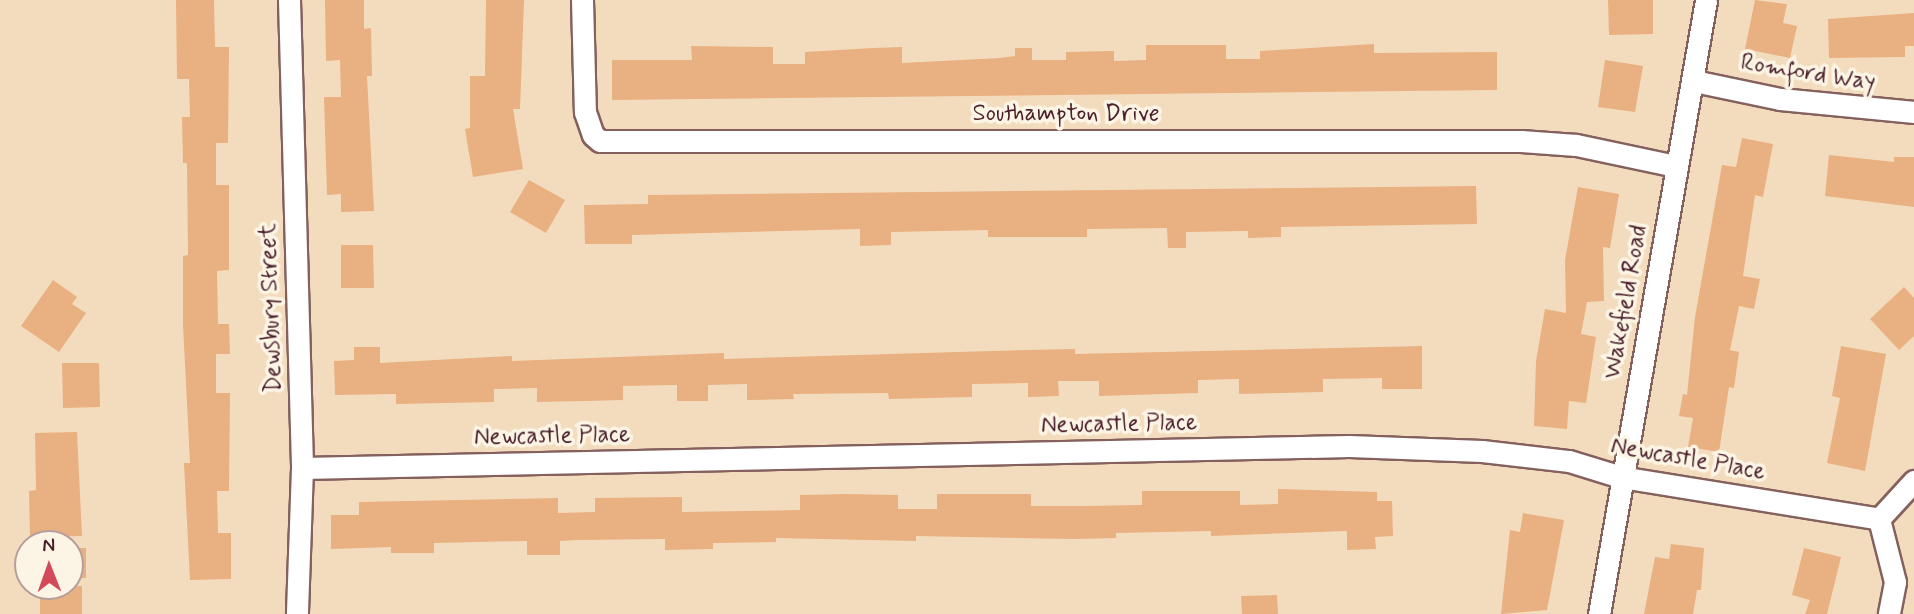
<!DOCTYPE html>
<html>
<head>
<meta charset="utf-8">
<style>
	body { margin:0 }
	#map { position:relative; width:1914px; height:614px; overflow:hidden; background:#f3dcbd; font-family:Mynerve,sans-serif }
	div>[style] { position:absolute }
	.building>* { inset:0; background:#e9b081 }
	.roads { filter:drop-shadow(2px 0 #85615e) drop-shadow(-2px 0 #85615e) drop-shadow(0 2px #85615e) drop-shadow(0 -2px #85615e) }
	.minor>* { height:21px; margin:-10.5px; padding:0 10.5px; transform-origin:10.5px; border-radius:10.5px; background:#fff }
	span { translate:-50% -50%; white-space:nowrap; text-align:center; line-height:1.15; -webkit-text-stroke:7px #fcf5e5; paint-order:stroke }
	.street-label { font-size:24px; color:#4a1f2b }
	.north { position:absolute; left:14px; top:530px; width:70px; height:70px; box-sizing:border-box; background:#fcf5e5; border:2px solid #b59f9b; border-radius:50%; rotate:359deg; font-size:19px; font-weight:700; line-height:28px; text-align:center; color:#4a1f2b }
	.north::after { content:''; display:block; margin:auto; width:24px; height:32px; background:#d1495b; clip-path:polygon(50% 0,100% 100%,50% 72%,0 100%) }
</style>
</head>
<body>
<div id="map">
	<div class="building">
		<div style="clip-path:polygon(176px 0,214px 0,215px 47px,229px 47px,228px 143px,216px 143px,216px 185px,229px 185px,229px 270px,217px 271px,218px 324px,229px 324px,230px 354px,216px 354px,216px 393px,230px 393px,229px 491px,217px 491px,218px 533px,231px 533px,231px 579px,190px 580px,184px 463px,190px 463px,183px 325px,183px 256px,188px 255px,187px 163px,183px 163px,182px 117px,190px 117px,189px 79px,177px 79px)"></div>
		<div style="clip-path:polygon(325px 0,364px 0,364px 29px,371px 28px,372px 76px,367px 76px,374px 211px,341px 212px,341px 194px,327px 195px,324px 97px,341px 97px,340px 60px,326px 61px)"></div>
		<div style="clip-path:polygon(486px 0,524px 0,520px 109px,513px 109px,523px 169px,473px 177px,465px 129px,470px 128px,470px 76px,485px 76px)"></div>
		<div style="clip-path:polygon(1608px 0,1653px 0,1653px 34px,1609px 35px)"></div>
		<div style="clip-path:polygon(1755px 0,1787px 4px,1783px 23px,1797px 26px,1790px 58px,1745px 49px)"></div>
		<div style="clip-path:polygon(1914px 13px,1914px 46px,1905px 46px,1905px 57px,1829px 58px,1828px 19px)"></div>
		<div style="clip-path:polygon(1374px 44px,1374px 53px,1497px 52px,1497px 90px,612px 100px,612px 60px,692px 60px,691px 46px,773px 47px,773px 64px,805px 64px,805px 52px,873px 48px,902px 47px,902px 63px,1000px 58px,1015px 56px,1015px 48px,1032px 48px,1032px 60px,1066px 60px,1066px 52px,1114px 51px,1114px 61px,1146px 60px,1146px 45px,1226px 45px,1226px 59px,1260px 59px,1260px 51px)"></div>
		<div style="clip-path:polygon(1605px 60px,1643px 66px,1635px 112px,1598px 107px)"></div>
		<div style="clip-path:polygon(1742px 138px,1773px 144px,1763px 197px,1755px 195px,1743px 276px,1760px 279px,1754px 309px,1739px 306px,1730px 350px,1739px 352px,1734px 388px,1729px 387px,1719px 452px,1688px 447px,1693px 418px,1679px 416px,1683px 394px,1687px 395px,1695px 317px,1722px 165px,1736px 167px)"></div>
		<div style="clip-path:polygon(1829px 155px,1894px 162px,1894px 157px,1914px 157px,1914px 207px,1825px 196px)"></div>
		<div style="clip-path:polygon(529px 180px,565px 200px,546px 233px,510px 212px)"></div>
		<div style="clip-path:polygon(1476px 186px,1477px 224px,1281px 227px,1281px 237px,1248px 238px,1248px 231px,1186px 232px,1186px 248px,1168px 248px,1167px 228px,1087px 229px,1087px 237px,988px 237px,988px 230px,891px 232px,891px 245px,860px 246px,860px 229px,632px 235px,632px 244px,585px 244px,584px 205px,648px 204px,648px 195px)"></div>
		<div style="clip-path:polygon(1578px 187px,1619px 194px,1610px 248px,1603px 247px,1604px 301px,1587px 302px,1581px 334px,1596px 337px,1586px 403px,1569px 401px,1567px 429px,1534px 426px,1536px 361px,1545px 309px,1566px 313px,1565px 260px)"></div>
		<div style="clip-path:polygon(341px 245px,373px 245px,374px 288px,341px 288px)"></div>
		<div style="clip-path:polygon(53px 280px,77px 297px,72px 304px,86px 313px,59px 352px,21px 326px)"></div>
		<div style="clip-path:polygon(1904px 287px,1914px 298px,1914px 336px,1899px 350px,1870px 319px)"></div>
		<div style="clip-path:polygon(1422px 346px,1422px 389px,1382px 389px,1382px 378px,1323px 379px,1323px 392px,1239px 394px,1239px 379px,1198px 380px,1198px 393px,1099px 396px,1099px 381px,1058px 381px,1059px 396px,1028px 397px,1028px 383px,972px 384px,972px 397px,889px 399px,888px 393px,793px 394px,794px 399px,747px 400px,747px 384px,708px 385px,708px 401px,677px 401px,677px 385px,623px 386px,623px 400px,585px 401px,537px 402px,537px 388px,494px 389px,494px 402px,396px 404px,396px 394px,335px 395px,334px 361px,354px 360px,354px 347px,380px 347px,380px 363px,512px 356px,512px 361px,724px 353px,724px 359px,1027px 350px,1075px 349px,1075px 354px)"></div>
		<div style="clip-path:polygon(1841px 346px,1886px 354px,1865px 471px,1827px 463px,1840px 398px,1832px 396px)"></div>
		<div style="clip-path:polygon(62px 363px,99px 363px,100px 407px,63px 408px)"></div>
		<div style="clip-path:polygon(77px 432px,82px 536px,30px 537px,29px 491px,36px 490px,35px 433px)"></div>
		<div style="clip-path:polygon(1278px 489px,1377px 492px,1377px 501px,1392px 501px,1393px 536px,1375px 537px,1376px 549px,1347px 550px,1347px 531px,1211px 536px,1211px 531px,1116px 533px,1116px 538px,1075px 539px,916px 536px,916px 541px,776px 538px,776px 542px,713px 543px,713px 549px,665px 550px,665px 539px,576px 540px,560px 541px,560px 555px,527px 555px,527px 541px,434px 543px,434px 553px,391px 553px,391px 547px,331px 549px,331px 515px,359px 515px,359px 502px,558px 498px,558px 513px,595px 512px,595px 498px,682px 497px,682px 512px,746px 511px,800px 510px,800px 495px,847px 494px,898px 495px,898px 509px,937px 509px,937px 494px,1031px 494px,1031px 506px,1088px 506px,1142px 505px,1142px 491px,1240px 491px,1240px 505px,1278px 504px)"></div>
		<div style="clip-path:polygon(1523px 513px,1564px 520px,1547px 610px,1501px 614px,1510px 530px,1520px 532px)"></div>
		<div style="clip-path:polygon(1671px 544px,1704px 548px,1701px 590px,1697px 590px,1693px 614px,1644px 614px,1655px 557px,1669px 559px)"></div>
		<div style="clip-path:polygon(70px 548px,86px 548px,86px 578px,70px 578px)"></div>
		<div style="clip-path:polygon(1804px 548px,1841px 557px,1827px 614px,1805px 614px,1810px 600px,1792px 595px)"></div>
		<div style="clip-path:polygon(40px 586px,82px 586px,82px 614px,40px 614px)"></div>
		<div style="clip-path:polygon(1277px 595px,1278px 614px,1242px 614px,1241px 596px)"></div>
	</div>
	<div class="roads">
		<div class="minor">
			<div style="left:289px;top:0;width:468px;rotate:88.4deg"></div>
			<div style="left:302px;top:468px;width:146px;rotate:92deg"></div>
			<div style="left:582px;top:0;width:112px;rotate:88.5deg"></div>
			<div style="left:585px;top:112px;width:24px;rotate:71deg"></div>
			<div style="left:593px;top:135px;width:9px;rotate:41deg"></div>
			<div style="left:600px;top:141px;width:921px"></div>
			<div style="left:1521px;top:141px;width:55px;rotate:4.2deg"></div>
			<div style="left:1576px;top:145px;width:102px;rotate:11.9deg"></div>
			<div style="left:1694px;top:81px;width:88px;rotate:11.8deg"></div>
			<div style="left:1780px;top:99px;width:135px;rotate:5.5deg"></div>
			<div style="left:302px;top:468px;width:1047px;rotate:-1.2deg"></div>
			<div style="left:1349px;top:446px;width:133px;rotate:2.2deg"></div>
			<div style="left:1482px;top:451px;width:88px;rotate:6.6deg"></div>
			<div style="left:1569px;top:461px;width:54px;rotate:17.1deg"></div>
			<div style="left:1621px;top:477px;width:261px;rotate:9.2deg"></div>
			<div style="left:1879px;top:519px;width:65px;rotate:75.7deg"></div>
			<div style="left:1895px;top:582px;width:33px;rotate:101deg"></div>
			<div style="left:1879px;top:519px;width:52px;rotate:-47.4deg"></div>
			<div style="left:1599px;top:614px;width:623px;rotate:-80.11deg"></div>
		</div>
	</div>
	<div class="street-label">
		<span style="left:1808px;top:73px;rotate:9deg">Romford Way</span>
		<span style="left:1066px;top:114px">Southampton Drive</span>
		<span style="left:1626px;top:302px;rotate:-80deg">Wakefield Road</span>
		<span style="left:271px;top:308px;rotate:-92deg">Dewsbury Street</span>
		<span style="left:1119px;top:424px;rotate:-1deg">Newcastle Place</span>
		<span style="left:552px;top:436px;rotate:-1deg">Newcastle Place</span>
		<span style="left:1688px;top:459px;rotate:10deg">Newcastle Place</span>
	</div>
	<div class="north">N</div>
</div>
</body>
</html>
